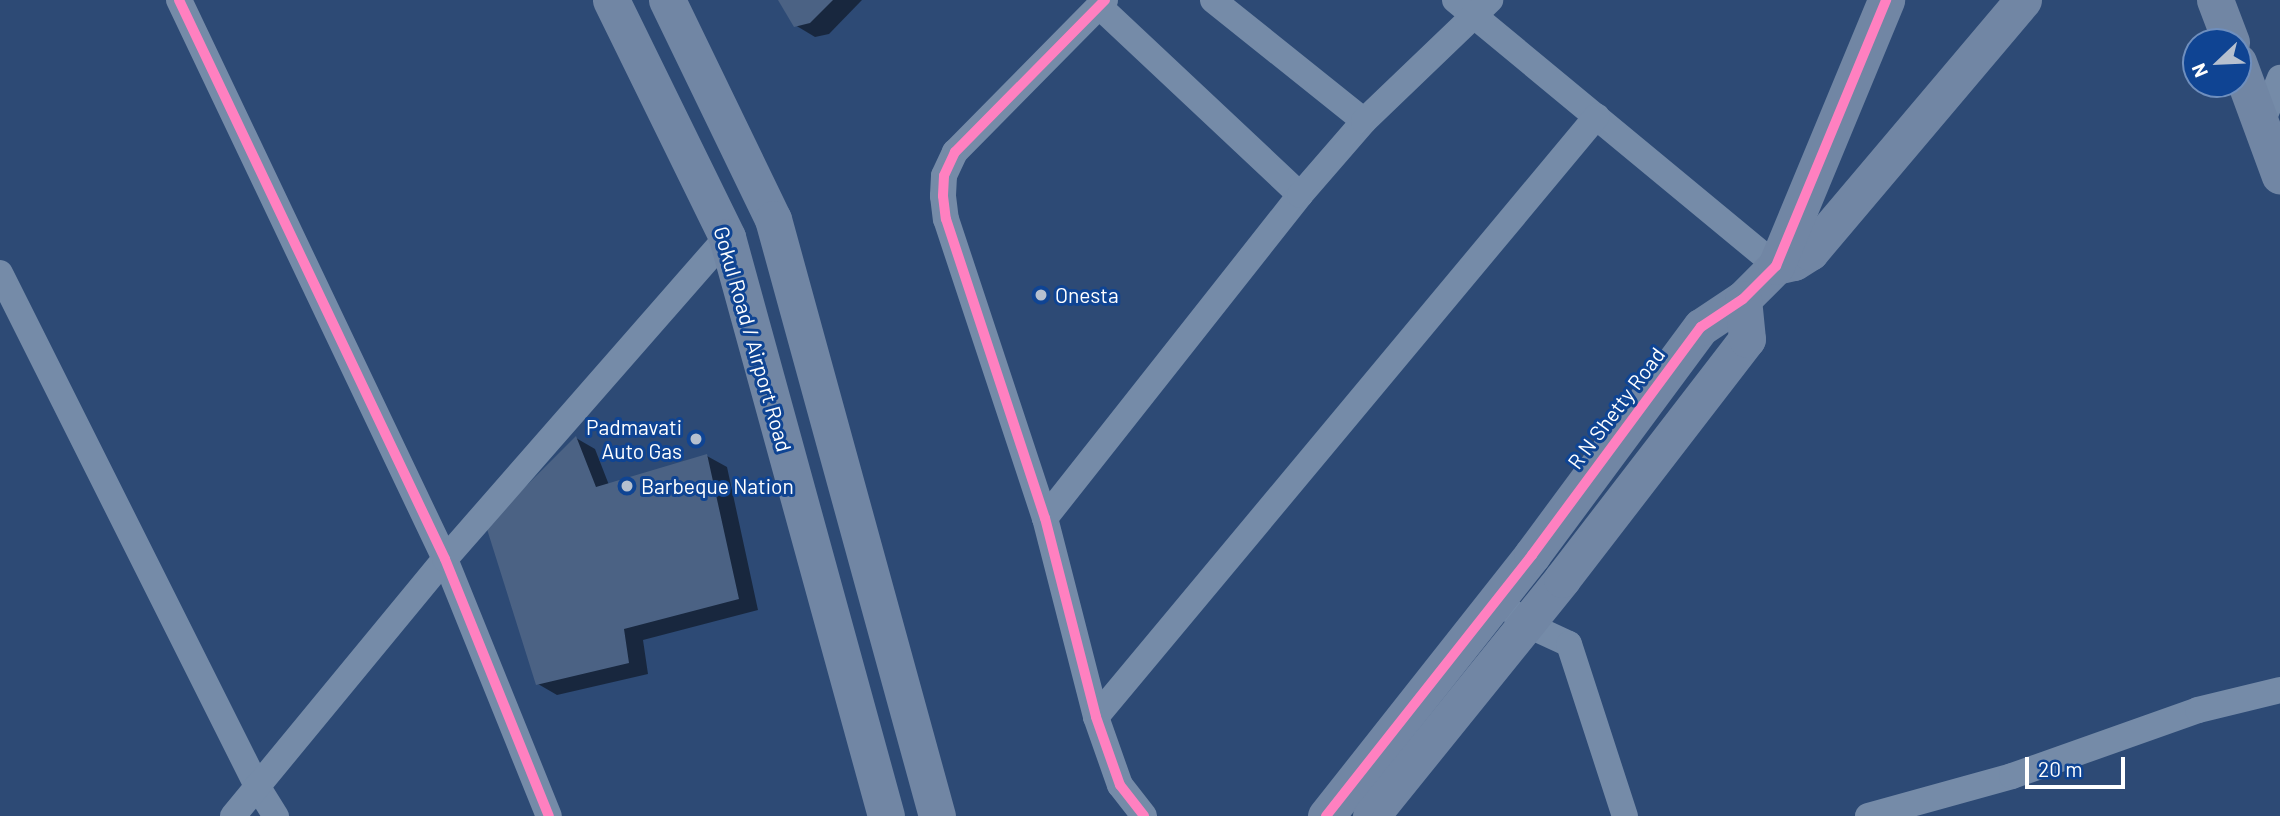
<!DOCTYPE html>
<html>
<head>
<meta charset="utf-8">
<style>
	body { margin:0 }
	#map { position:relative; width:2280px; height:816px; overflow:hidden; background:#2d4a75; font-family:Barlow,sans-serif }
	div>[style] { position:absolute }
	.shadow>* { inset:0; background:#0007 }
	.building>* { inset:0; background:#4b6284 }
	.street>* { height:26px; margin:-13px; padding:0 13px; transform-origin:13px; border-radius:13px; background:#758ba8 }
	.secondary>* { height:37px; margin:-18.5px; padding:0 18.5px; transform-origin:18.5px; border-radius:18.5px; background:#7186a4 }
	.cycleway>* { height:10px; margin:-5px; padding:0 5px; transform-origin:5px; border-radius:5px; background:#ff80c0 }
	.dots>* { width:19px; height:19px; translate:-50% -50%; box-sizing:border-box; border:4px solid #0f4493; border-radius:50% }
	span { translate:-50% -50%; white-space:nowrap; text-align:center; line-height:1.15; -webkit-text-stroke:6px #0f4493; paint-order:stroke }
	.poi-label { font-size:21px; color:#fff }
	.left { translate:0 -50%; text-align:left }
	.right { translate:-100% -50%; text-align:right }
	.street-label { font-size:21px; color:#fff }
	.north { position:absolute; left:2182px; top:28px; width:70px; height:70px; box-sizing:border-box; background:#0f4493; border:2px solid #6f8fbe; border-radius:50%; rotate:247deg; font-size:19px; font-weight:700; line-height:28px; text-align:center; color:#fff }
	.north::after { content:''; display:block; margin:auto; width:24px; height:32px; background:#b6c0cf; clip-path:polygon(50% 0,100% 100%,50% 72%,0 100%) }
	.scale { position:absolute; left:2025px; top:757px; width:100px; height:32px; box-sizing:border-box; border:4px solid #fff; border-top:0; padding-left:9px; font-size:21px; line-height:24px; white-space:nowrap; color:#fff; -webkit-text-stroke:5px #0f4493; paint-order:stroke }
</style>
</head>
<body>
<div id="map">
	<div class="shadow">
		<div style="clip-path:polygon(780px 0,862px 0,829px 34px,815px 37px,795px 25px)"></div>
		<div style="clip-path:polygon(576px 438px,595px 449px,609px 485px,707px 456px,727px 467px,758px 610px,643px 640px,648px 674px,557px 695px,538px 684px)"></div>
	</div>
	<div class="building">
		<div style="clip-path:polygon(778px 0,833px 0,810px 23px,794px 27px)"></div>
		<div style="clip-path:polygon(576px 436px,596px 487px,707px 454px,739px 599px,624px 629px,629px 663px,536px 685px,486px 526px)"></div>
	</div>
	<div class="street">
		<div style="left:179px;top:0;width:619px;rotate:64.55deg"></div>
		<div style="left:445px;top:559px;width:277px;rotate:68deg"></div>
		<div style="left:1105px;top:0;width:214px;rotate:134.6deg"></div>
		<div style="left:955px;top:152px;width:26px;rotate:115deg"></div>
		<div style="left:944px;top:176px;width:20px;rotate:93deg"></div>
		<div style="left:943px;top:196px;width:23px;rotate:83deg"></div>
		<div style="left:946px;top:219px;width:315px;rotate:71.7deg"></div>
		<div style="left:1045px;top:518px;width:205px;rotate:75.6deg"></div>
		<div style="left:1096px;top:717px;width:72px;rotate:70.6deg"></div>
		<div style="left:1120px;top:785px;width:39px;rotate:52deg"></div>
		<div style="left:1213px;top:0;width:193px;rotate:38.7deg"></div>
		<div style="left:1455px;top:0;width:417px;rotate:39.6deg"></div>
		<div style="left:1099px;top:6px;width:276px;rotate:43.2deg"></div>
		<div style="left:2261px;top:125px;width:51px;rotate:-68deg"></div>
		<div style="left:0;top:273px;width:574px;rotate:63.39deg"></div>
		<div style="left:257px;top:786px;width:36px;rotate:58deg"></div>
		<div style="left:1045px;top:518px;width:412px;rotate:-51.7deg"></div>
		<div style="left:1300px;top:195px;width:98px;rotate:-49.1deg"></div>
		<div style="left:1364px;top:121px;width:175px;rotate:-43.8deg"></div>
		<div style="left:1515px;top:614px;width:15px;rotate:42deg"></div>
		<div style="left:1526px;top:624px;width:47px;rotate:24.9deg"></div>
		<div style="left:1569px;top:644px;width:181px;rotate:72deg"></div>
		<div style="left:1096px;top:717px;width:782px;rotate:-50.19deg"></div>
		<div style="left:233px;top:816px;width:333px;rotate:-50.5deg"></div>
		<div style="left:445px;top:559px;width:428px;rotate:-48.8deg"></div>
		<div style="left:1868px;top:816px;width:149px;rotate:-15.5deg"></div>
		<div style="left:2012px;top:776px;width:197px;rotate:-19.5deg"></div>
		<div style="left:2198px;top:710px;width:84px;rotate:-13.7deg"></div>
	</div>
	<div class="secondary">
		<div style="left:611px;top:0;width:264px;rotate:63.9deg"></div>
		<div style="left:727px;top:237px;width:600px;rotate:74.64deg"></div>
		<div style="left:667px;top:0;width:243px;rotate:64.2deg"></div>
		<div style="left:773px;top:219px;width:619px;rotate:74.64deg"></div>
		<div style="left:2215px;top:0;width:45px;rotate:69.1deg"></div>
		<div style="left:2238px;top:62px;width:121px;rotate:69.8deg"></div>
		<div style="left:1776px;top:266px;width:18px;rotate:-13deg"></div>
		<div style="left:1794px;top:262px;width:19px;rotate:-32deg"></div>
		<div style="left:1810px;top:252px;width:330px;rotate:-49.8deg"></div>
		<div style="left:1326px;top:816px;width:333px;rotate:-51.7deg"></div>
		<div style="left:1532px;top:555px;width:284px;rotate:-53.5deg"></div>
		<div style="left:1701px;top:327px;width:50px;rotate:-33.7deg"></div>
		<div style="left:1743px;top:299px;width:47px;rotate:-45deg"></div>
		<div style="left:1776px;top:266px;width:288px;rotate:-67.5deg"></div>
		<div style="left:1371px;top:816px;width:304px;rotate:-51.1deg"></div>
		<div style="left:1562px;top:579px;width:303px;rotate:-52.4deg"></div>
		<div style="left:1747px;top:339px;width:40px;rotate:-95.7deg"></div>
	</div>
	<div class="cycleway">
		<div style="left:179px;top:0;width:619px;rotate:64.55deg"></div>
		<div style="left:445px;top:559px;width:277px;rotate:68deg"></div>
		<div style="left:1105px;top:0;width:214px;rotate:134.6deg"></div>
		<div style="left:955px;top:152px;width:26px;rotate:115deg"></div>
		<div style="left:944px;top:176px;width:20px;rotate:93deg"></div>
		<div style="left:943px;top:196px;width:23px;rotate:83deg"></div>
		<div style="left:946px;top:219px;width:315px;rotate:71.7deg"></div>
		<div style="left:1045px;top:518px;width:205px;rotate:75.6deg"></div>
		<div style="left:1096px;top:717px;width:72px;rotate:70.6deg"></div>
		<div style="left:1120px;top:785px;width:39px;rotate:52deg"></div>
		<div style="left:1326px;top:816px;width:333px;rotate:-51.7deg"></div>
		<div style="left:1532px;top:555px;width:284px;rotate:-53.5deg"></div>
		<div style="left:1701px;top:327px;width:50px;rotate:-33.7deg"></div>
		<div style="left:1743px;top:299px;width:47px;rotate:-45deg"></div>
		<div style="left:1776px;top:266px;width:288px;rotate:-67.5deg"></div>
	</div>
	<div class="dots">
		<div style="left:1041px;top:295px;background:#b6c0cf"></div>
		<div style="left:696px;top:439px;background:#b6c0cf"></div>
		<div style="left:627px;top:486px;background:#b6c0cf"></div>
	</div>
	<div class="poi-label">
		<span class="left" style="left:1055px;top:295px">Onesta</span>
		<span class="right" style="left:682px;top:439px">Padmavati<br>Auto Gas</span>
		<span class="left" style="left:641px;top:486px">Barbeque Nation</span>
	</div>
	<div class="street-label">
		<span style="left:753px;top:339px;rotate:74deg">Gokul Road / Airport Road</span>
		<span style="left:1616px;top:408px;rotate:-53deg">R N Shetty Road</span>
	</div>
	<div class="north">N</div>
	<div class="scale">20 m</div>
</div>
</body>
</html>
